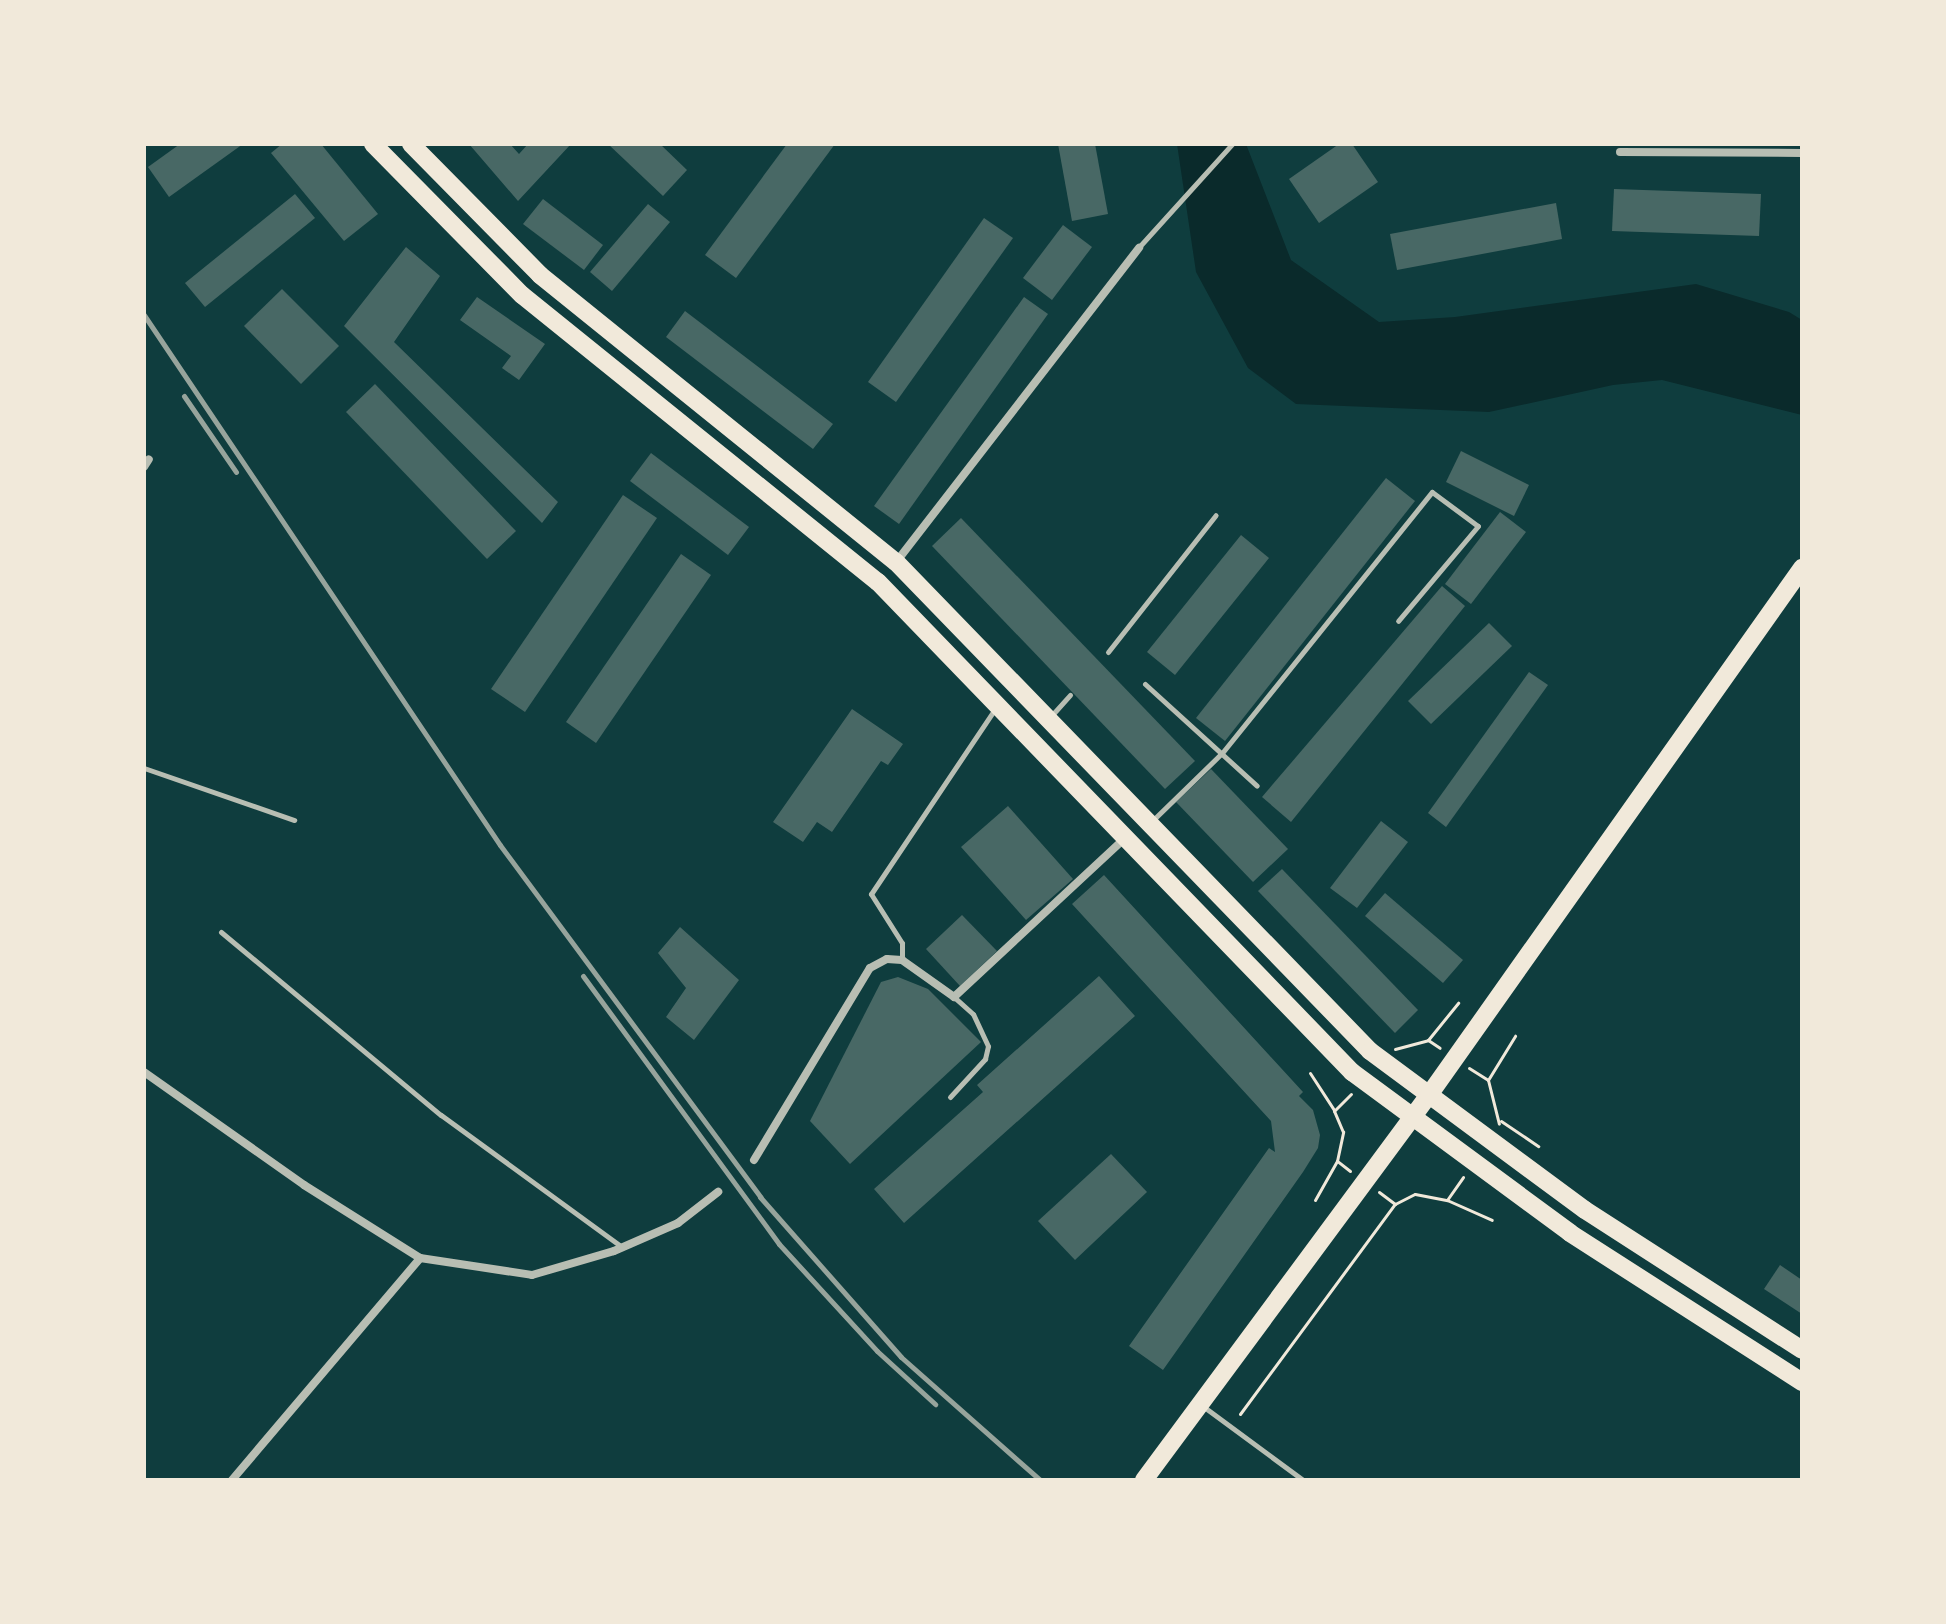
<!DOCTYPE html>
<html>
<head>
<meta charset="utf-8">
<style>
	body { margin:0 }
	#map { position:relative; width:1946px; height:1624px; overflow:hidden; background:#0f3d3e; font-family:Raleway,sans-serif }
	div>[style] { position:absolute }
	.water>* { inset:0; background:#0a2a2b }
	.building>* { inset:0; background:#486865 }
	.path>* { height:3px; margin:-1.5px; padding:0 1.5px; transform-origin:1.5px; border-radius:1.5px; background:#f1e9da }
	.service>* { height:5px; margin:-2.5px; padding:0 2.5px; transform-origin:2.5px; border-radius:2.5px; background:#b8beb3 }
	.minor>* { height:8px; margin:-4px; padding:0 4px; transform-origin:4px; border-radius:4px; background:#b8beb3 }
	.primary>* { height:18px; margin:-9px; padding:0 9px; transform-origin:9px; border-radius:9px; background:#f1e9da }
	.rail>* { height:5px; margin:-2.5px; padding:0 2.5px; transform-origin:2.5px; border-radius:2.5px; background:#97a49c }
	span { translate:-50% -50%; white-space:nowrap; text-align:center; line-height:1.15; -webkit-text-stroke:6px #f1e9da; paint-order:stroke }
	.frame { position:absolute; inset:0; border:146px solid #f1e9da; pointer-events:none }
</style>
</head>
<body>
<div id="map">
	<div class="water">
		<div style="clip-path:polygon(1177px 144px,1246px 144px,1291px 260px,1379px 322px,1455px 317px,1696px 284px,1789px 312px,1802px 320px,1802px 415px,1662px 380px,1613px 385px,1489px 412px,1296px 404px,1248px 368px,1196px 272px)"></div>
	</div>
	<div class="building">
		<div style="clip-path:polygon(180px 144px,243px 144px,169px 197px,148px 167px)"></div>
		<div style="clip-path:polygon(282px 144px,321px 144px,378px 214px,344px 241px,271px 153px)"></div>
		<div style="clip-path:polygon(469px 144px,510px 144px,519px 154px,528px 144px,571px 144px,518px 201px)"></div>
		<div style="clip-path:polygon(608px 144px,660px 144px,687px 170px,663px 196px)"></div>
		<div style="clip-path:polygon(787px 144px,835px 144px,736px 278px,705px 255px)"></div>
		<div style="clip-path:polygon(1058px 144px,1095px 144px,1108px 214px,1072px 221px)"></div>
		<div style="clip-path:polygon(1339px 144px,1352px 144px,1378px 182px,1319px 223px,1289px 179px)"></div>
		<div style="clip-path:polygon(1614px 189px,1761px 194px,1759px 236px,1612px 231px)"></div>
		<div style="clip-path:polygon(295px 194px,315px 218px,205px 307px,185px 283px)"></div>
		<div style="clip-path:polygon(543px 199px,603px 245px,584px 270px,523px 224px)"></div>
		<div style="clip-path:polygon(1556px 203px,1562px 239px,1397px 270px,1390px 234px)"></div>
		<div style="clip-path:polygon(648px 204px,670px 222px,612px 291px,590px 272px)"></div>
		<div style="clip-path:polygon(984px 218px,1013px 238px,896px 402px,868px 382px)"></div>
		<div style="clip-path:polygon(1063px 225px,1092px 247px,1052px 300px,1023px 278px)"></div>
		<div style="clip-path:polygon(406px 247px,440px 276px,394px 342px,558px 502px,542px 523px,344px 326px)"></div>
		<div style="clip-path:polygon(282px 289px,339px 346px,301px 384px,244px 326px)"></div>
		<div style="clip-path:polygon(477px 297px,545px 344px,519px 380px,502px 368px,511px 356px,460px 320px)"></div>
		<div style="clip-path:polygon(1024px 297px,1048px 314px,899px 524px,874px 506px)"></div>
		<div style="clip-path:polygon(685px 311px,833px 424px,813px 449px,666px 337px)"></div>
		<div style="clip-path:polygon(375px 384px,516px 531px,487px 559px,346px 412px)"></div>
		<div style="clip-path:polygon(1461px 451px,1529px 485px,1514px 516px,1446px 482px)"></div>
		<div style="clip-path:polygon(651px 453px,749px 527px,728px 555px,630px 481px)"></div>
		<div style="clip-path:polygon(1386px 478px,1415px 501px,1225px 741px,1196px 718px)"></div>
		<div style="clip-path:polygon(623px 495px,657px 518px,525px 712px,491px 689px)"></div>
		<div style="clip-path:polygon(1500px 512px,1526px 532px,1471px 604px,1445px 584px)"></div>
		<div style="clip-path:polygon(961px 518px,1195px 761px,1165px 789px,932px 546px)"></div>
		<div style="clip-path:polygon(1241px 535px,1269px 558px,1175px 675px,1147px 652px)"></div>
		<div style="clip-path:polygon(681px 554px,711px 575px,596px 743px,566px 722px)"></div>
		<div style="clip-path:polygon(1442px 586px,1465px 606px,1291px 822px,1262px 797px)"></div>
		<div style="clip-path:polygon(1489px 623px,1512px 646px,1431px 724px,1408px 701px)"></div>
		<div style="clip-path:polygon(1529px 672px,1548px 685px,1446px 827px,1428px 813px)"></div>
		<div style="clip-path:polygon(852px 709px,903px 744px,888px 765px,881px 761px,832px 832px,817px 822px,803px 842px,773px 822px)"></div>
		<div style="clip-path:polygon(1211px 769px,1288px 849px,1253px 882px,1176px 802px)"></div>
		<div style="clip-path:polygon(1008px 806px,1073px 879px,1026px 920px,961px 847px)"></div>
		<div style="clip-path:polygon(1381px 821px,1408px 842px,1357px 908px,1330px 888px)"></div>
		<div style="clip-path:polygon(1282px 869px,1418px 1010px,1395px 1033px,1258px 891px)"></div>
		<div style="clip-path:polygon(1104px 875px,1303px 1092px,1299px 1096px,1313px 1110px,1320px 1135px,1318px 1148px,1303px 1172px,1163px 1370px,1129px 1346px,1269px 1148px,1275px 1152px,1271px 1121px,1072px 904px)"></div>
		<div style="clip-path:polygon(1385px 893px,1463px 960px,1443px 983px,1365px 916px)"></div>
		<div style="clip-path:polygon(962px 915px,997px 951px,960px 986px,926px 949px)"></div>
		<div style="clip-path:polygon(680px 927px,739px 980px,694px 1040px,666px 1017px,686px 988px,658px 953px)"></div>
		<div style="clip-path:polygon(1099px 976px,1135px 1016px,904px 1223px,874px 1189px,983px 1092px,977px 1085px)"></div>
		<div style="clip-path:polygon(898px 977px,928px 989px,981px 1042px,850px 1164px,810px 1121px,881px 982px)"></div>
		<div style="clip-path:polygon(1111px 1154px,1147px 1192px,1075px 1260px,1038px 1221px)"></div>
		<div style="clip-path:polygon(1780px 1265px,1802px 1280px,1802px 1314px,1764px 1289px)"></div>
	</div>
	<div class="path">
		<div style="left:1428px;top:1040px;width:48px;rotate:-51deg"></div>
		<div style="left:1395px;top:1049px;width:34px;rotate:-15deg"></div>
		<div style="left:1428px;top:1040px;width:14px;rotate:34deg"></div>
		<div style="left:1469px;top:1068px;width:22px;rotate:32deg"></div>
		<div style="left:1488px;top:1080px;width:45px;rotate:76deg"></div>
		<div style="left:1310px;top:1073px;width:44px;rotate:57deg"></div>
		<div style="left:1488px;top:1080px;width:52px;rotate:-58.5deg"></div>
		<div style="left:1501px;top:1121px;width:45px;rotate:34deg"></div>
		<div style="left:1350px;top:1171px;width:16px;rotate:-142deg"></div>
		<div style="left:1337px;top:1161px;width:30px;rotate:-78deg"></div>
		<div style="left:1343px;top:1132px;width:23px;rotate:-113deg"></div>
		<div style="left:1334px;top:1111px;width:24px;rotate:-45deg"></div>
		<div style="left:1379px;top:1192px;width:20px;rotate:37deg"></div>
		<div style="left:1395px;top:1204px;width:22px;rotate:-27deg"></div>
		<div style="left:1415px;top:1194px;width:33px;rotate:11deg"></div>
		<div style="left:1447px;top:1200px;width:49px;rotate:24deg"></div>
		<div style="left:1315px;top:1200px;width:45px;rotate:-60.6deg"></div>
		<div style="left:1447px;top:1200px;width:28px;rotate:-55deg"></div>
		<div style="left:1240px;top:1414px;width:261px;rotate:-53.6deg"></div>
	</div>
	<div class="service">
		<div style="left:1139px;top:247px;width:139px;rotate:-47.9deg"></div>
		<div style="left:1108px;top:652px;width:174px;rotate:-51.8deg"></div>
		<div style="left:1145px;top:684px;width:151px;rotate:42.3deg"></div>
		<div style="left:1052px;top:715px;width:27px;rotate:-48deg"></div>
		<div style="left:144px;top:768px;width:159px;rotate:19.1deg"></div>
		<div style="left:1153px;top:820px;width:96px;rotate:-44.2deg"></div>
		<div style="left:1222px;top:753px;width:335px;rotate:-51.2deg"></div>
		<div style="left:1432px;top:492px;width:57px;rotate:36.5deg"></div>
		<div style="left:1478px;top:526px;width:124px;rotate:130.1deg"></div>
		<div style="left:221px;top:932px;width:286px;rotate:39.8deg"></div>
		<div style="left:441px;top:1115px;width:224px;rotate:36.1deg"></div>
		<div style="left:902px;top:960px;width:17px;rotate:-90deg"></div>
		<div style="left:902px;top:943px;width:58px;rotate:-122.3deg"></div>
		<div style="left:871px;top:894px;width:225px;rotate:-56.2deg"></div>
		<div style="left:950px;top:1097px;width:52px;rotate:-47.4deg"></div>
		<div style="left:985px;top:1059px;width:13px;rotate:-77deg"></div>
		<div style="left:988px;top:1046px;width:35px;rotate:-115deg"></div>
		<div style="left:973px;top:1014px;width:25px;rotate:-138deg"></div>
		<div style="left:1204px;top:1407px;width:123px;rotate:36.4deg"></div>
	</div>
	<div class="minor">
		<div style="left:1620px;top:152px;width:182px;rotate:0.3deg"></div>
		<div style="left:144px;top:467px;width:9px;rotate:-58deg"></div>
		<div style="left:897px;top:561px;width:396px;rotate:-52.3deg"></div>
		<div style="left:144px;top:1072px;width:196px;rotate:35.2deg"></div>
		<div style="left:304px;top:1185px;width:137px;rotate:32.2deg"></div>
		<div style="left:420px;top:1258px;width:113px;rotate:8.6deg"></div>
		<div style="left:532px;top:1275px;width:85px;rotate:-16.3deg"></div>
		<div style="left:614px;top:1251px;width:70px;rotate:-23.6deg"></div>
		<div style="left:678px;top:1223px;width:51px;rotate:-37.8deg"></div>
		<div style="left:754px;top:1160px;width:224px;rotate:-58.9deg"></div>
		<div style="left:870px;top:968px;width:19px;rotate:-28deg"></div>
		<div style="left:887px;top:959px;width:15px;rotate:4deg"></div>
		<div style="left:902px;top:960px;width:64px;rotate:35.4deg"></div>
		<div style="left:954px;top:997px;width:233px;rotate:-42.9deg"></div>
		<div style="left:232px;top:1480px;width:291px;rotate:-49.7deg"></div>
	</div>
	<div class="primary">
		<div style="left:373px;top:144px;width:212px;rotate:45.4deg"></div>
		<div style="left:522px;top:295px;width:457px;rotate:38.9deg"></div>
		<div style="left:878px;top:582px;width:682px;rotate:45.95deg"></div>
		<div style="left:1352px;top:1072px;width:271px;rotate:36.4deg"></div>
		<div style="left:1570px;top:1233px;width:276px;rotate:32.7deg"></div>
		<div style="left:411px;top:144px;width:184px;rotate:45.4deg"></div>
		<div style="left:540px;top:275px;width:457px;rotate:38.9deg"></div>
		<div style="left:896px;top:562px;width:681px;rotate:45.89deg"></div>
		<div style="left:1370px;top:1051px;width:267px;rotate:36.5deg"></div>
		<div style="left:1585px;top:1210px;width:258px;rotate:32.8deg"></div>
		<div style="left:1144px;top:1480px;width:479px;rotate:-53.5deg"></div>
		<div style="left:1429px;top:1095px;width:646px;rotate:-54.71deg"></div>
	</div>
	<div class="rail">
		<div style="left:144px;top:315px;width:638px;rotate:56.11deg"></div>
		<div style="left:500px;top:845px;width:438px;rotate:53.5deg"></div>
		<div style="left:760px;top:1197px;width:213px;rotate:48.6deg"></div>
		<div style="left:901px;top:1357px;width:186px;rotate:41.5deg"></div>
		<div style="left:184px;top:396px;width:92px;rotate:55.6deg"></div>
		<div style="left:583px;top:976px;width:332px;rotate:53.8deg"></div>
		<div style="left:779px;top:1244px;width:145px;rotate:47.5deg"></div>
		<div style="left:877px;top:1351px;width:79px;rotate:42.4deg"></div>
	</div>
	<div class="frame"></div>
</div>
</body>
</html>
